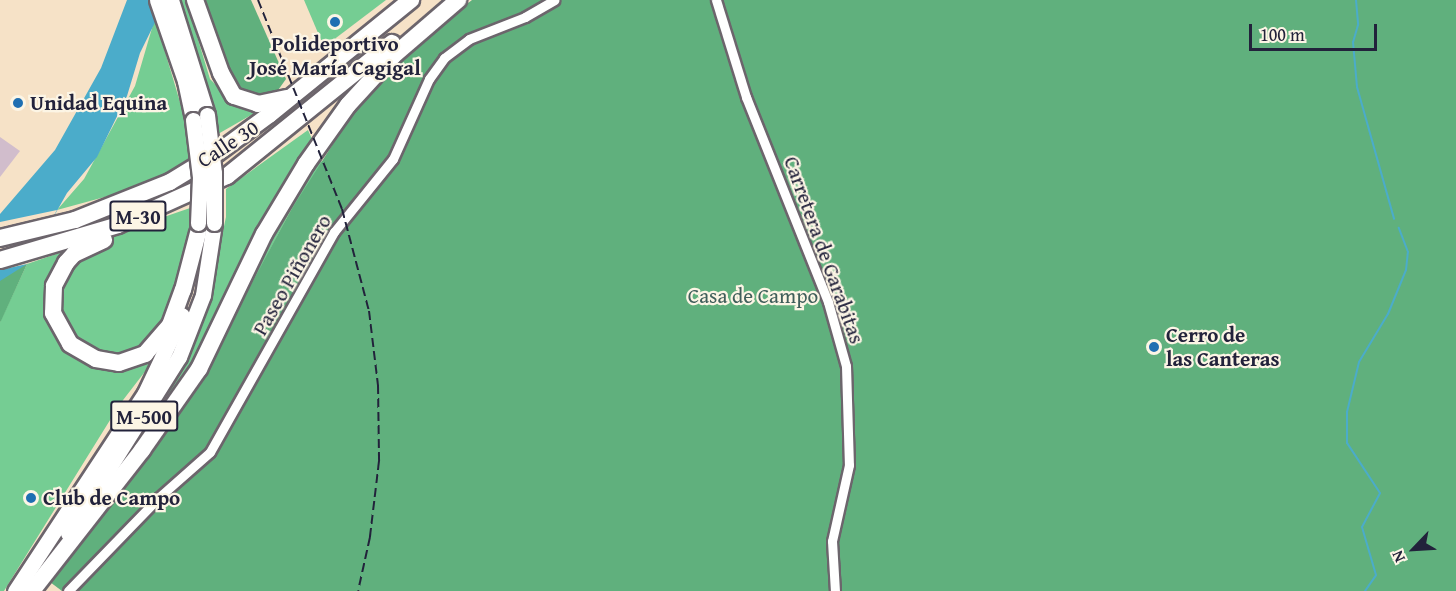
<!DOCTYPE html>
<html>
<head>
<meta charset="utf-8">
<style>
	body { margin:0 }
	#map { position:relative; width:1456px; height:591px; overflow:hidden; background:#f6e2c7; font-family:"Gentium Book Plus",serif }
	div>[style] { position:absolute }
	.industrial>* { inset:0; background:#d1bdcc }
	.green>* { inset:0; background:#75cd93 }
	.forest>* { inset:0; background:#60b07d }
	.water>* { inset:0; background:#4bacca }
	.pier>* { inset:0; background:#f6e2c7 }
	.stream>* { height:2px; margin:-1px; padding:0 1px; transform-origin:1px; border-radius:1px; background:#4bacca }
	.roads { filter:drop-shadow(2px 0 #6c656c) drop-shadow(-2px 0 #6c656c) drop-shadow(0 2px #6c656c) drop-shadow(0 -2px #6c656c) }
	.minor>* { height:9px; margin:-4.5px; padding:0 4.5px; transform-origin:4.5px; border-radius:4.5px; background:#fff }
	.trunk>* { height:15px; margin:-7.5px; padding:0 7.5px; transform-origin:7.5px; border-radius:7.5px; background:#fff }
	.motorway>* { height:16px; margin:-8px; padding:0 8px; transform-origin:8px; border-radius:8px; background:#fff }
	.rail>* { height:2px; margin-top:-1px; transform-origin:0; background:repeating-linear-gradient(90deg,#22223b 0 9px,transparent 0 13.5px) }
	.bridges { filter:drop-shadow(2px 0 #6c656c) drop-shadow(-2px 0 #6c656c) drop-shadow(0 2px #6c656c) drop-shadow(0 -2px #6c656c) }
	.trunk-bridge>* { height:15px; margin:-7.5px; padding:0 7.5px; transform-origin:7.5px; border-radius:7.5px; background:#fff }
	.dots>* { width:16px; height:16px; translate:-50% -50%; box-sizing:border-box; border:3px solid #fcf5e5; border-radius:50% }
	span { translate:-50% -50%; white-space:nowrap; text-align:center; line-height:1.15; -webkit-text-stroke:4.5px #fcf5e5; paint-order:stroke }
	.shield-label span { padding:2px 4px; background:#fcf5e5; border:2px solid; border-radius:4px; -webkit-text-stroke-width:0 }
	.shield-label { font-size:20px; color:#22223b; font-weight:700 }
	.poi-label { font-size:21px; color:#22223b; font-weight:700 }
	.left { translate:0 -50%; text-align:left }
	.street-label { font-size:21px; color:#22223b }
	.park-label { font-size:21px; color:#3f5e5a }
	.north { position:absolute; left:1384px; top:519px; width:60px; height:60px; -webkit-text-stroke:4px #fcf5e5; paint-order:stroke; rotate:245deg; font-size:16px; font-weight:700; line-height:24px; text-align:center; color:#22223b }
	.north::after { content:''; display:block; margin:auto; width:21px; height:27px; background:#22223b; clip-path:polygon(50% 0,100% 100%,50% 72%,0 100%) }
	.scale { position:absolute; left:1249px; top:24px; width:128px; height:27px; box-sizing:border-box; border:3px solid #22223b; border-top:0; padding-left:8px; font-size:18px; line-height:21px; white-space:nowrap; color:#22223b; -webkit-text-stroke:4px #fcf5e5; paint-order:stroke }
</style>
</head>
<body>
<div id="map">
	<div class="industrial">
		<div style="clip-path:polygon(0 137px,20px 151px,0 177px)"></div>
	</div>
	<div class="green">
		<div style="clip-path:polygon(178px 0,186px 0,210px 79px,233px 102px,258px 111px,218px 134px)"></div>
		<div style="clip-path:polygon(304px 0,386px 0,324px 47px)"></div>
		<div style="clip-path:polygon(155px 18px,188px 129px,190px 161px,134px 189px,57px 210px,84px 179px,135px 86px)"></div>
		<div style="clip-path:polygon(308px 130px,324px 167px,291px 210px,178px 424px,159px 411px,183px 366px,210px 291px,226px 217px,226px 189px)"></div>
		<div style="clip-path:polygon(193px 207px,183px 269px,157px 356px,120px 404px,4px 591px,0 591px,0 322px,27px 264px)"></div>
	</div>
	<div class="forest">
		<div style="clip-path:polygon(201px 0,251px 0,286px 79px,276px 93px,267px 98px,252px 96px,237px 87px)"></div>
		<div style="clip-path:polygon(472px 0,1456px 0,1456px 591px,62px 591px,50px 582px,204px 372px,291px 210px,359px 103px,435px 29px)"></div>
		<div style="clip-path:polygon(27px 264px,1px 321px,0 322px,0 270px)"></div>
	</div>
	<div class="water">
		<div style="clip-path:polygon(127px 0,166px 0,140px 53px,127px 96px,97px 157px,67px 193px,27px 264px,0 281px,0 214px,55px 150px,101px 68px)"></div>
	</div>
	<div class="pier">
		<div style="clip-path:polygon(57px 210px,27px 264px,0 270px,0 222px)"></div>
	</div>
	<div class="stream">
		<div style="left:1356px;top:0;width:25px;rotate:85deg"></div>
		<div style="left:1358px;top:25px;width:18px;rotate:106deg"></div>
		<div style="left:1353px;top:42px;width:45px;rotate:84.9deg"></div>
		<div style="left:1357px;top:87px;width:137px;rotate:74.3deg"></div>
		<div style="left:1365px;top:591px;width:19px;rotate:-55deg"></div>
		<div style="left:1376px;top:575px;width:50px;rotate:-106.3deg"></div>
		<div style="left:1362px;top:527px;width:38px;rotate:-62deg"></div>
		<div style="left:1380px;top:493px;width:60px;rotate:-123.4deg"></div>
		<div style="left:1347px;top:443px;width:31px;rotate:-90deg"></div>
		<div style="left:1347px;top:412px;width:51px;rotate:-76.5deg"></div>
		<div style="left:1359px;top:362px;width:56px;rotate:-58.9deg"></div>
		<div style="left:1388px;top:314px;width:48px;rotate:-67.8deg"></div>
		<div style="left:1406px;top:270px;width:18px;rotate:-84deg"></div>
		<div style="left:1408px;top:252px;width:26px;rotate:-111deg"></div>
	</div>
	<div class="roads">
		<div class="minor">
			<div style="left:716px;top:0;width:102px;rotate:72.8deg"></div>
			<div style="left:746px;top:97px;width:221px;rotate:68.2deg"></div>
			<div style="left:828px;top:302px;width:66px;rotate:74.3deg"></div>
			<div style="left:846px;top:366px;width:99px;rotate:88.3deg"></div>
			<div style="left:849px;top:465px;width:78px;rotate:102.6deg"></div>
			<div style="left:832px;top:541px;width:50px;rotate:86.6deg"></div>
			<div style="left:68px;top:591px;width:129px;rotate:-45.9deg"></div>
			<div style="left:158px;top:498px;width:69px;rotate:-41.5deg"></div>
			<div style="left:210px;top:452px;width:253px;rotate:-60.6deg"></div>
			<div style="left:334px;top:232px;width:94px;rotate:-51.1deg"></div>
			<div style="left:393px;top:159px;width:88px;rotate:-65.8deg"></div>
			<div style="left:429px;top:79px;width:26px;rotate:-54deg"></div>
			<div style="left:444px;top:58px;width:31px;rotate:-37deg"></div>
			<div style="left:469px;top:39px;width:60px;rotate:-21.4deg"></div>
			<div style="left:525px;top:17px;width:34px;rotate:-30deg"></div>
		</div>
		<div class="trunk">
			<div style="left:157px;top:0;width:86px;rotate:70.9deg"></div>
			<div style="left:185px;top:81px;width:40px;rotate:78deg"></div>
			<div style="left:171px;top:0;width:121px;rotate:72.6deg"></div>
			<div style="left:68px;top:533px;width:208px;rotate:-57.8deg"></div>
			<div style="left:179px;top:357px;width:66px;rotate:-68.8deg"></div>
			<div style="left:203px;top:295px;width:73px;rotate:-81.3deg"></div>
			<div style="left:15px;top:591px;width:237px;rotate:-56.7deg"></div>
			<div style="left:145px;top:393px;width:86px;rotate:-64.6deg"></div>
		</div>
		<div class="motorway">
			<div style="left:195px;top:0;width:77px;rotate:70.4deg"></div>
			<div style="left:221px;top:73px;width:26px;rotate:61deg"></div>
			<div style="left:234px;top:96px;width:25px;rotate:18deg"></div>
			<div style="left:258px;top:104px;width:29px;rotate:-12deg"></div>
			<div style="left:0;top:238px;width:77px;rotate:-13.5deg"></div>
			<div style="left:75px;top:220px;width:102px;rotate:-21.8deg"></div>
			<div style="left:170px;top:182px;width:54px;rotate:-31.3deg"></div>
			<div style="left:216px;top:154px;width:66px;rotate:-36.3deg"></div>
			<div style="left:269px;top:115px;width:183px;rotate:-39deg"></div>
			<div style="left:104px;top:240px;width:33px;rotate:155deg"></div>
			<div style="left:74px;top:254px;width:12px;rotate:132deg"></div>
			<div style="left:66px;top:263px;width:26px;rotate:118deg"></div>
			<div style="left:54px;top:286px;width:27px;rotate:92deg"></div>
			<div style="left:53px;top:313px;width:35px;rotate:61deg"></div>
			<div style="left:70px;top:344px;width:30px;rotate:30deg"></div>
			<div style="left:96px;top:359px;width:23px;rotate:10deg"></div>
			<div style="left:119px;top:363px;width:28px;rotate:-19deg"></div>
			<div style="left:145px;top:354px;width:38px;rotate:-49deg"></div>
			<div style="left:170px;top:325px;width:37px;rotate:-70deg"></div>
			<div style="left:183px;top:290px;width:59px;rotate:-75.3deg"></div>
			<div style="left:0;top:260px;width:123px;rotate:-16.5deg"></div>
			<div style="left:118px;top:225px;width:120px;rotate:-24.2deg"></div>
			<div style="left:227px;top:176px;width:212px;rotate:-38.9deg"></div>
			<div style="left:32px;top:591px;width:179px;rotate:-52deg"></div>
			<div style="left:142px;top:450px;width:99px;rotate:-54.9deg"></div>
			<div style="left:199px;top:369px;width:150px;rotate:-64.3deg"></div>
			<div style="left:264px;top:234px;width:82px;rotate:-59deg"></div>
			<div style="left:306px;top:164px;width:72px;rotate:-54.6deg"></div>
			<div style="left:348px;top:105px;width:67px;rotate:-47.4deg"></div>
			<div style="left:393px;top:56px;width:86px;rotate:-40.7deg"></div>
		</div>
	</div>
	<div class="rail">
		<div style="left:258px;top:0;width:225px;rotate:68.1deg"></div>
		<div style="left:342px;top:209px;width:106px;rotate:75.2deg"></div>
		<div style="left:369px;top:311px;width:75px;rotate:83.1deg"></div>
		<div style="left:378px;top:385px;width:76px;rotate:89.2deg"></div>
		<div style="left:379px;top:461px;width:77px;rotate:96.8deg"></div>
		<div style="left:370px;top:537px;width:55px;rotate:102.5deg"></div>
	</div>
	<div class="bridges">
		<div class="trunk-bridge">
			<div style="left:207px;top:115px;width:58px;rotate:83.1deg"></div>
			<div style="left:214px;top:173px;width:50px;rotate:90deg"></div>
			<div style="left:193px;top:120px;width:57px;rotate:83deg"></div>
			<div style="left:200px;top:177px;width:46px;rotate:92.5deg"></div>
		</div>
	</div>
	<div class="dots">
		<div style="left:335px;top:22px;background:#1f6fb2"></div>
		<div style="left:18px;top:103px;background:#1f6fb2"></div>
		<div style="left:1154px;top:347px;background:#1f6fb2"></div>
		<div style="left:31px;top:498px;background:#1f6fb2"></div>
	</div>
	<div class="shield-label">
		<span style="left:138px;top:216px">M-30</span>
		<span style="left:144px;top:416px">M-500</span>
	</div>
	<div class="poi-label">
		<span style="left:335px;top:56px">Polideportivo<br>José María Cagigal</span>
		<span class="left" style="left:30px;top:103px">Unidad Equina</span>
		<span class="left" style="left:1166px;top:347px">Cerro de<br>las Canteras</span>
		<span class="left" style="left:43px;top:498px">Club de Campo</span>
	</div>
	<div class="street-label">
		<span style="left:228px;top:144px;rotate:-33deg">Calle 30</span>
		<span style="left:824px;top:250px;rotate:70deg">Carretera de Garabitas</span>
		<span style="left:292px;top:275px;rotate:-60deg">Paseo Piñonero</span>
	</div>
	<div class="park-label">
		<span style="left:753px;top:296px">Casa de Campo</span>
	</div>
	<div class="north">N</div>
	<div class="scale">100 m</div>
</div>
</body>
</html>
